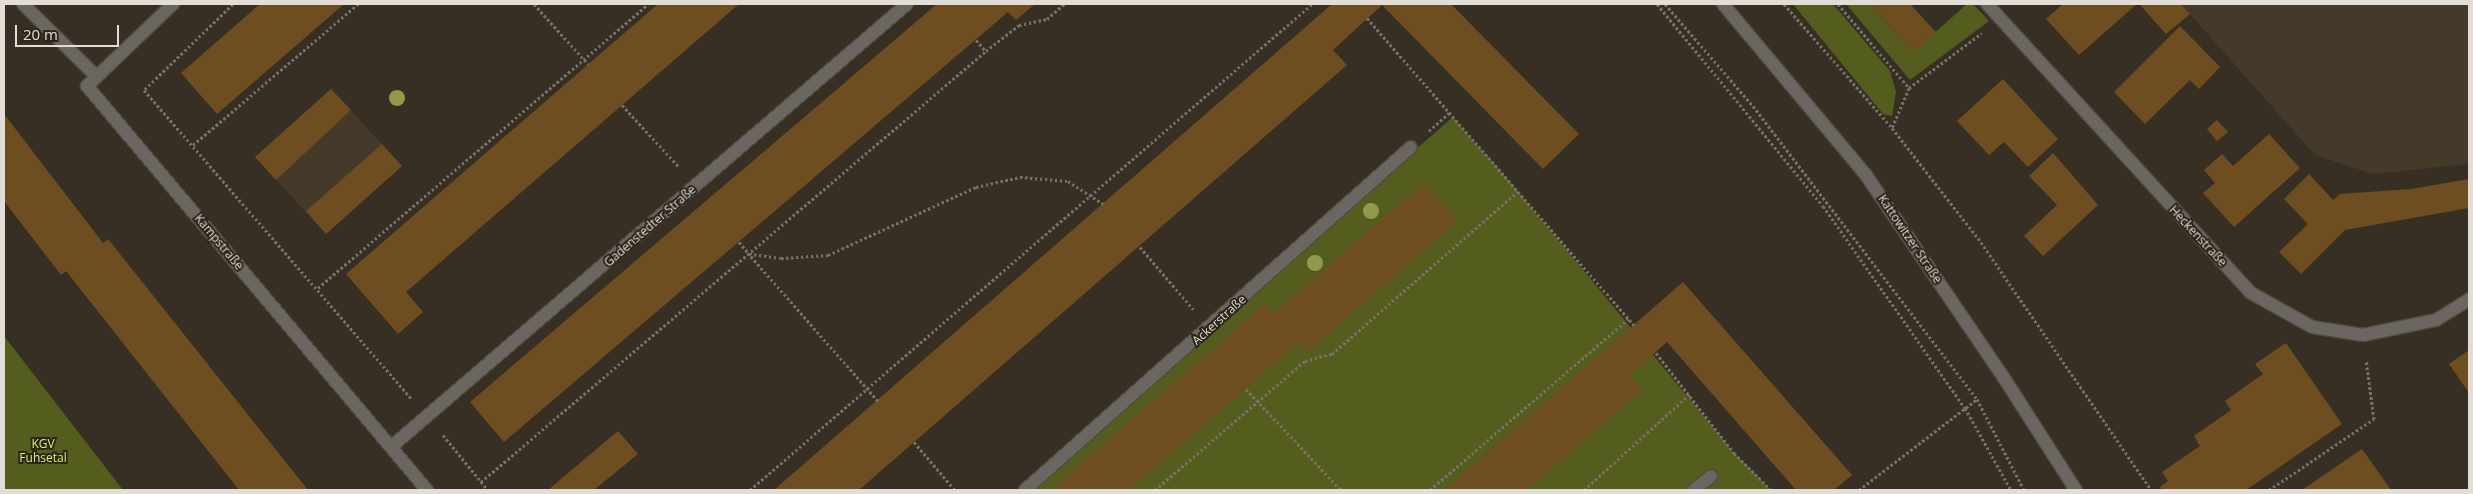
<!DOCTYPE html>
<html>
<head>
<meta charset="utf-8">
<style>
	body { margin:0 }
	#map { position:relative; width:2473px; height:494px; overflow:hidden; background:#372f24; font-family:"Open Sans",sans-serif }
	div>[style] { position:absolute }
	.built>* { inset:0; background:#45392a }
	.green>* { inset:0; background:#545d1e }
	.building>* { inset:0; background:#6e4e20 }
	.path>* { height:3px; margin-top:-1.5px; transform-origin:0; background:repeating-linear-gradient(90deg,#787168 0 2.5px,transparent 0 5px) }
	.roads { filter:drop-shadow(1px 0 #524b40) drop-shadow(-1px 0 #524b40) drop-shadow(0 1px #524b40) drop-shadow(0 -1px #524b40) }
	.service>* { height:12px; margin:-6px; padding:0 6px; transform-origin:6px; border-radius:6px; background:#6c6663 }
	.minor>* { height:12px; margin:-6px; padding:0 6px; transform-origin:6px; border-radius:6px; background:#6c6663 }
	.tertiary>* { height:12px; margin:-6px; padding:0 6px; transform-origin:6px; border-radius:6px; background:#6c6663 }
	.trees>* { width:16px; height:16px; margin:-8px; border-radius:50%; background:#92994d }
	span { translate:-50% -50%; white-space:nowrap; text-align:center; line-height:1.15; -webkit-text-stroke:4px #2c251b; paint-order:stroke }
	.street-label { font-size:12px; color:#e2ddd6 }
	.park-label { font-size:12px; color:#ddf06e }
	.frame { position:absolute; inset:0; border:5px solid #e2ddd6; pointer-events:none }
	.scale { position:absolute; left:15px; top:25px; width:104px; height:22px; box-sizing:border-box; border:2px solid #e2ddd6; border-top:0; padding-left:6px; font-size:15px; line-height:18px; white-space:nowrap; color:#e2ddd6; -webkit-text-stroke:4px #2c251b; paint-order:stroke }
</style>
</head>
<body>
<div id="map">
	<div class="built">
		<div style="clip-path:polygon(2181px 4px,2469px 4px,2469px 164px,2373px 174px,2315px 155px)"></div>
		<div style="clip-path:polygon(331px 89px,402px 166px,326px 234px,255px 157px)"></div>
	</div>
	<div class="green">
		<div style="clip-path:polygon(1793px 4px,1833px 4px,1890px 71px,1896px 92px,1892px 116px,1883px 114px)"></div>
		<div style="clip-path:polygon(1846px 4px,1870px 4px,1913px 52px,1967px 4px,1973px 4px,1989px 21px,1910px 80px)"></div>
		<div style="clip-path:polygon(1453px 117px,1518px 191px,1734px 453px,1771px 490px,1025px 490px)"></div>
		<div style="clip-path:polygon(4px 336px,123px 490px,4px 490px)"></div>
	</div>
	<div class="building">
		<div style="clip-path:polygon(260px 4px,344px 4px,217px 114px,181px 73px)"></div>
		<div style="clip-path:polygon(658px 4px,739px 4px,406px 292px,423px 312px,398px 334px,346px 274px)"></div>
		<div style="clip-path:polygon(937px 4px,1035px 4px,1016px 20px,1008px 12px,504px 442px,470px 402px)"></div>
		<div style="clip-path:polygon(1332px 4px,1451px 4px,1579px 134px,1543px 169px,1382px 5px,1333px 50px,1347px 65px,859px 490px,774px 490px)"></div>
		<div style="clip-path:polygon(1870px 4px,1910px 4px,1936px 32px,1913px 52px)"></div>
		<div style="clip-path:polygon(2063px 4px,2137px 4px,2079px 55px,2046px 19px)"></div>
		<div style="clip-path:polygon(2143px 4px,2181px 4px,2190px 14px,2166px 34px,2141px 6px)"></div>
		<div style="clip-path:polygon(2180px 26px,2220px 67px,2199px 89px,2190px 80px,2145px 124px,2114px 92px)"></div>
		<div style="clip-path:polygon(2003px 79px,2058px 139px,2028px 167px,2004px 142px,1989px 155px,1957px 121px)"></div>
		<div style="clip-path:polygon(331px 89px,351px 110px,276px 180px,255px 157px)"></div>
		<div style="clip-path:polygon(4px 114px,103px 243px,108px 239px,308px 490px,239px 490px,66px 271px,61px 275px,4px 201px)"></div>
		<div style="clip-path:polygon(2217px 120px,2228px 132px,2217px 141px,2207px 129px)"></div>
		<div style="clip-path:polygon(2269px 134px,2300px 168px,2234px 227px,2203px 193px,2215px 183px,2204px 170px,2222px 154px,2233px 166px)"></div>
		<div style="clip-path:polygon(382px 144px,402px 166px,326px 234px,306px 211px)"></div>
		<div style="clip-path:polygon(2053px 153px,2098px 205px,2043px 256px,2024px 236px,2057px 205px,2029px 176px)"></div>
		<div style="clip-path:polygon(2309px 174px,2333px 200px,2340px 194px,2411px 189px,2469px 179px,2469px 208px,2345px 230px,2301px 274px,2279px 252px,2308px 224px,2284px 199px)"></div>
		<div style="clip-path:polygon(1424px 183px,1458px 221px,1307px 352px,1299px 342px,1129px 490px,1050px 490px,1265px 304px,1273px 314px)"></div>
		<div style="clip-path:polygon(1683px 282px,1852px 475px,1834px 490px,1796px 490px,1667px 342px,1629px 376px,1642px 390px,1527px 490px,1444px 490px)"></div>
		<div style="clip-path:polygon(2286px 343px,2342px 424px,2246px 490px,2162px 490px,2160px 487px,2168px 481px,2162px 472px,2200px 446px,2194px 436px,2231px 410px,2225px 401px,2263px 374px,2255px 364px)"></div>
		<div style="clip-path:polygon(2469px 350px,2469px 393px,2449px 364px)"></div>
		<div style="clip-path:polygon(618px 431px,638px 454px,594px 490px,548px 490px)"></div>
		<div style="clip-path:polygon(2362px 449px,2391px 490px,2302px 490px)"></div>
	</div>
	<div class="path">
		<div style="left:233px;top:4px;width:124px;rotate:136deg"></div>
		<div style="left:144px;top:90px;width:408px;rotate:49.1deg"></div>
		<div style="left:534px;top:4px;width:81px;rotate:48deg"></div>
		<div style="left:1657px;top:4px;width:261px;rotate:50.6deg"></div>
		<div style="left:1823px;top:206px;width:247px;rotate:54.9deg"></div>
		<div style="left:1965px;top:408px;width:94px;rotate:60.7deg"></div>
		<div style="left:1665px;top:4px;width:135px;rotate:49.2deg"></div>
		<div style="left:1753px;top:106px;width:369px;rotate:52.6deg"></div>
		<div style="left:1977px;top:399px;width:102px;rotate:62.7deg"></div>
		<div style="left:1784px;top:4px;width:164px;rotate:48.9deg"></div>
		<div style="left:1892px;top:128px;width:140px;rotate:52deg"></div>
		<div style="left:1978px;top:238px;width:306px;rotate:55.5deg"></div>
		<div style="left:1838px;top:4px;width:110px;rotate:49.8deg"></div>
		<div style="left:1909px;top:88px;width:43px;rotate:113deg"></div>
		<div style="left:1367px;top:18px;width:407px;rotate:49deg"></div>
		<div style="left:976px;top:40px;width:15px;rotate:48deg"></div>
		<div style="left:1909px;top:88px;width:91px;rotate:-37deg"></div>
		<div style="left:622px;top:105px;width:84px;rotate:47.4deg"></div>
		<div style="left:1429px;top:131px;width:27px;rotate:-42deg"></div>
		<div style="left:193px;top:145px;width:217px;rotate:-40.5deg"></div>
		<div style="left:739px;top:242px;width:16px;rotate:50deg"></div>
		<div style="left:1140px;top:247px;width:82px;rotate:49.5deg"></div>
		<div style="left:318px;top:288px;width:435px;rotate:-40.7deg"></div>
		<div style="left:1656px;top:353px;width:127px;rotate:52deg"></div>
		<div style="left:1734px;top:453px;width:52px;rotate:45deg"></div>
		<div style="left:1246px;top:389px;width:139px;rotate:46.8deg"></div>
		<div style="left:878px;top:401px;width:196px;rotate:-131.3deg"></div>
		<div style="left:749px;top:254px;width:32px;rotate:7deg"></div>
		<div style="left:781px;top:258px;width:47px;rotate:-3.7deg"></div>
		<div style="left:828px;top:255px;width:163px;rotate:-24.7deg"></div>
		<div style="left:976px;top:187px;width:45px;rotate:-12.8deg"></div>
		<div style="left:1020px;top:177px;width:48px;rotate:4.8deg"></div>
		<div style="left:1068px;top:181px;width:42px;rotate:33.3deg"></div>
		<div style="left:443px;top:435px;width:71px;rotate:50.7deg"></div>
		<div style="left:914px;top:442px;width:63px;rotate:49.5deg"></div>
		<div style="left:481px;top:482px;width:664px;rotate:-40.48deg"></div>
		<div style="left:986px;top:51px;width:42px;rotate:-38.2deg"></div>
		<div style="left:1019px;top:25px;width:29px;rotate:-12deg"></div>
		<div style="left:1047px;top:19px;width:23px;rotate:-41deg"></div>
		<div style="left:750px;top:490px;width:743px;rotate:-40.85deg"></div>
		<div style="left:1155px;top:490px;width:198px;rotate:-40.7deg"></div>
		<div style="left:1305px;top:361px;width:28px;rotate:-15deg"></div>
		<div style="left:1332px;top:354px;width:247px;rotate:-41.2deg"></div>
		<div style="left:1430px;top:490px;width:262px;rotate:-40.8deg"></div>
		<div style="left:1584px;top:490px;width:143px;rotate:-42.2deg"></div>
		<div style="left:1859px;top:490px;width:149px;rotate:-37.6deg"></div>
		<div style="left:2269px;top:490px;width:127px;rotate:-34.1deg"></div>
		<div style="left:2374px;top:419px;width:60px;rotate:-97.7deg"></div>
	</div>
	<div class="roads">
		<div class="service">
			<div style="left:23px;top:4px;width:103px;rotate:44.6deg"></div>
		</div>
		<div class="minor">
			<div style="left:173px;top:4px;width:119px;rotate:136.4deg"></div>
			<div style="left:87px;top:86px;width:528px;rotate:49.92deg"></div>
			<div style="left:1987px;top:4px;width:391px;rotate:47.6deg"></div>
			<div style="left:2251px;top:293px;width:70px;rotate:29.1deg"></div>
			<div style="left:2312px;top:327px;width:52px;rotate:8.9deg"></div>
			<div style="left:2363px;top:335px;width:75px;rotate:-11.6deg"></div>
			<div style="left:2436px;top:320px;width:39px;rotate:-32deg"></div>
			<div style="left:391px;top:447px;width:680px;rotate:-40.65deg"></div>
			<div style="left:1025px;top:490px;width:516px;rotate:-41.62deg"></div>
			<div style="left:1694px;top:490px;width:22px;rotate:-39deg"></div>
		</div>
		<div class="tertiary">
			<div style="left:1723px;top:4px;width:223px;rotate:50.1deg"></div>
			<div style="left:1866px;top:175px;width:245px;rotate:55.8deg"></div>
			<div style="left:2004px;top:378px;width:133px;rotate:57.3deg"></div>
		</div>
	</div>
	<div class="trees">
		<div style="left:397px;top:98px"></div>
		<div style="left:1371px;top:211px"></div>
		<div style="left:1315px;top:263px"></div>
	</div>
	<div class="street-label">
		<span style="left:650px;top:226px;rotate:-41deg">Gadenstedter Straße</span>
		<span style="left:2198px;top:236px;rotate:47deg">Heckenstraße</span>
		<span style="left:1910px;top:239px;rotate:56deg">Kattowitzer Straße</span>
		<span style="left:219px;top:242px;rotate:50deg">Kampstraße</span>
		<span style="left:1219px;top:320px;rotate:-42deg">Ackerstraße</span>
	</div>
	<div class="park-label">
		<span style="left:43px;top:451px">KGV<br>Fuhsetal</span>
	</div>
	<div class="frame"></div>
	<div class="scale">20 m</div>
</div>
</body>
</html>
